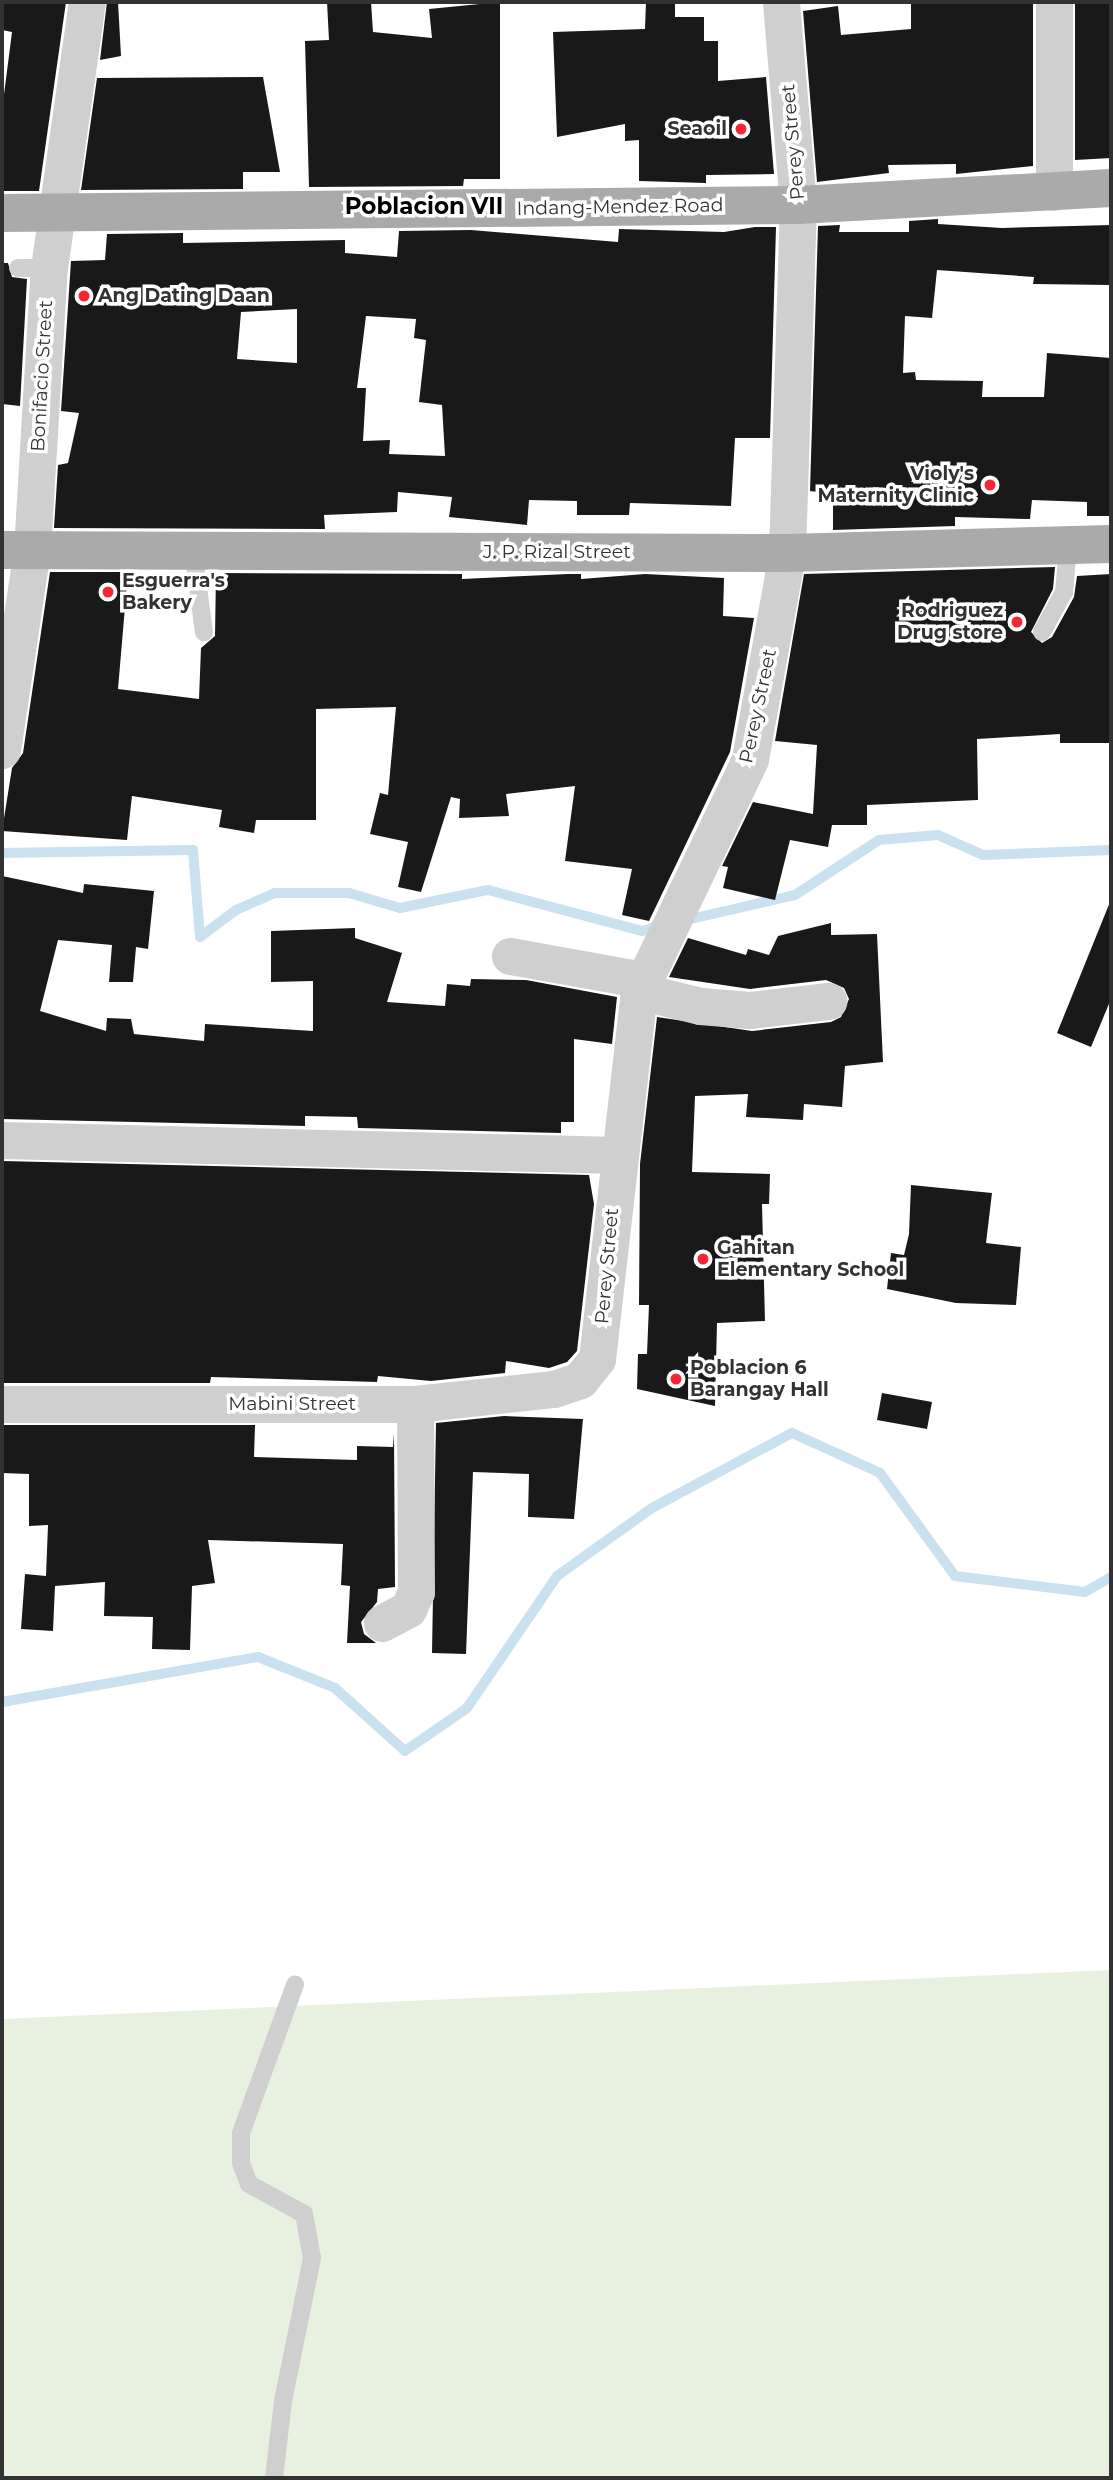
<!DOCTYPE html>
<html>
<head>
<meta charset="utf-8">
<style>
	body { margin:0 }
	#map { position:relative; width:1113px; height:2480px; overflow:hidden; background:#fff; font-family:Montserrat,sans-serif }
	div>[style] { position:absolute }
	.green>* { inset:0; background:#e8f0df }
	.stream>* { height:10px; margin:-5px; padding:0 5px; transform-origin:5px; border-radius:5px; background:#cae1f0 }
	.building>* { inset:0; background:#191919 }
	.lane>* { height:18px; margin:-9px; padding:0 9px; transform-origin:9px; border-radius:9px; background:#cfcfcf }
	.street>* { height:37px; margin:-18.5px; padding:0 18.5px; transform-origin:18.5px; border-radius:18.5px; background:#cfcfcf }
	.primary>* { height:38px; margin:-19px; padding:0 19px; transform-origin:19px; border-radius:19px; background:#aaa }
	.dots>* { width:19px; height:19px; translate:-50% -50%; box-sizing:border-box; border:4px solid #fff; border-radius:50% }
	span { translate:-50% -50%; white-space:nowrap; text-align:center; line-height:1.15; -webkit-text-stroke:7px #fff; paint-order:stroke }
	.poi-label { font-size:19px; color:#323232; font-weight:700 }
	.right { translate:-100% -50%; text-align:right }
	.left { translate:0 -50%; text-align:left }
	.street-label { font-size:19px; color:#323232 }
	.quarter-label { font-size:23px; color:#000; font-weight:700 }
	.frame { position:absolute; inset:0; border:4px solid #323232; pointer-events:none }
</style>
</head>
<body>
<div id="map">
	<div class="green">
		<div style="clip-path:polygon(1111px 1970px,1111px 2478px,2px 2478px,2px 2019px)"></div>
	</div>
	<div class="stream">
		<div style="left:2px;top:853px;width:191px;rotate:-0.9deg"></div>
		<div style="left:193px;top:850px;width:87px;rotate:85.4deg"></div>
		<div style="left:200px;top:937px;width:45px;rotate:-36.9deg"></div>
		<div style="left:236px;top:910px;width:43px;rotate:-23.6deg"></div>
		<div style="left:275px;top:893px;width:74px"></div>
		<div style="left:349px;top:893px;width:53px;rotate:16.4deg"></div>
		<div style="left:400px;top:908px;width:90px;rotate:-11.6deg"></div>
		<div style="left:488px;top:890px;width:159px;rotate:14.9deg"></div>
		<div style="left:642px;top:931px;width:19px;rotate:-16deg"></div>
		<div style="left:682px;top:921px;width:116px;rotate:-13deg"></div>
		<div style="left:795px;top:895px;width:100px;rotate:-33.2deg"></div>
		<div style="left:879px;top:840px;width:59px;rotate:-4.8deg"></div>
		<div style="left:938px;top:835px;width:49px;rotate:24deg"></div>
		<div style="left:983px;top:855px;width:128px;rotate:-2.2deg"></div>
		<div style="left:2px;top:1702px;width:260px;rotate:-10deg"></div>
		<div style="left:258px;top:1657px;width:83px;rotate:21.9deg"></div>
		<div style="left:335px;top:1688px;width:94px;rotate:42deg"></div>
		<div style="left:405px;top:1751px;width:75px;rotate:-34.7deg"></div>
		<div style="left:467px;top:1708px;width:160px;rotate:-55.7deg"></div>
		<div style="left:557px;top:1576px;width:117px;rotate:-35.6deg"></div>
		<div style="left:652px;top:1508px;width:159px;rotate:-28.2deg"></div>
		<div style="left:792px;top:1433px;width:97px;rotate:24.4deg"></div>
		<div style="left:880px;top:1473px;width:127px;rotate:53.9deg"></div>
		<div style="left:955px;top:1576px;width:131px;rotate:7deg"></div>
		<div style="left:1085px;top:1592px;width:30px;rotate:-30deg"></div>
	</div>
	<div class="building">
		<div style="clip-path:polygon(2px 2px,66px 2px,39px 191px,2px 191px,2px 110px,12px 32px,2px 30px)"></div>
		<div style="clip-path:polygon(107px 2px,118px 2px,121px 56px,100px 60px)"></div>
		<div style="clip-path:polygon(327px 2px,371px 2px,373px 32px,432px 38px,429px 9px,500px 2px,500px 179px,464px 179px,463px 186px,309px 187px,305px 41px,329px 40px)"></div>
		<div style="clip-path:polygon(646px 2px,675px 2px,675px 17px,704px 17px,704px 41px,718px 41px,718px 81px,766px 77px,774px 174px,706px 175px,706px 183px,639px 181px,639px 140px,625px 141px,625px 124px,557px 137px,553px 32px,645px 29px)"></div>
		<div style="clip-path:polygon(911px 2px,1033px 2px,1033px 166px,956px 174px,956px 164px,888px 165px,889px 173px,817px 182px,803px 11px,838px 6px,841px 35px,911px 29px)"></div>
		<div style="clip-path:polygon(1075px 2px,1111px 2px,1111px 158px,1075px 160px)"></div>
		<div style="clip-path:polygon(263px 77px,280px 172px,243px 172px,243px 189px,81px 190px,97px 78px)"></div>
		<div style="clip-path:polygon(938px 219px,938px 224px,1002px 228px,1111px 225px,1111px 285px,1033px 284px,1034px 277px,937px 270px,932px 318px,905px 316px,903px 373px,915px 372px,916px 380px,983px 381px,982px 397px,1044px 397px,1047px 353px,1111px 358px,1111px 516px,1087px 516px,1087px 502px,1032px 500px,1030px 519px,955px 517px,955px 526px,833px 530px,833px 494px,810px 491px,818px 226px,840px 225px,839px 232px,909px 232px,909px 221px)"></div>
		<div style="clip-path:polygon(evenodd,755px 227px,776px 227px,770px 438px,735px 438px,731px 506px,630px 503px,629px 515px,577px 515px,577px 501px,529px 500px,527px 525px,449px 517px,452px 497px,398px 492px,397px 512px,324px 515px,325px 529px,54px 528px,58px 465px,68px 463px,79px 413px,61px 411px,71px 261px,105px 260px,107px 234px,183px 233px,183px 243px,345px 240px,345px 253px,397px 257px,399px 231px,471px 230px,618px 242px,619px 229px,724px 232px,755px 227px,297px 309px,297px 363px,237px 359px,241px 312px,297px 309px,755px 227px,366px 316px,416px 319px,414px 338px,426px 340px,419px 402px,442px 405px,445px 456px,389px 454px,390px 440px,363px 441px,366px 388px,357px 388px,366px 316px)"></div>
		<div style="clip-path:polygon(2px 263px,8px 263px,12px 277px,27px 279px,20px 406px,2px 404px)"></div>
		<div style="clip-path:polygon(1055px 567px,1053px 589px,1031px 632px,1042px 643px,1052px 637px,1074px 597px,1077px 576px,1111px 574px,1111px 743px,1060px 743px,1060px 734px,977px 739px,978px 800px,867px 805px,867px 825px,832px 825px,828px 847px,790px 840px,775px 900px,723px 888px,728px 867px,722px 866px,753px 802px,813px 814px,817px 745px,775px 741px,804px 574px)"></div>
		<div style="clip-path:polygon(50px 572px,128px 572px,118px 689px,199px 699px,201px 648px,215px 636px,216px 573px,462px 574px,462px 579px,568px 574px,581px 574px,581px 579px,645px 574px,724px 578px,723px 616px,754px 618px,730px 752px,649px 921px,622px 915px,632px 869px,565px 861px,575px 786px,506px 794px,509px 816px,459px 818px,460px 799px,451px 797px,421px 892px,398px 887px,408px 842px,370px 834px,380px 793px,388px 795px,396px 707px,316px 709px,316px 820px,256px 820px,254px 833px,219px 827px,222px 810px,132px 796px,127px 840px,2px 831px,12px 768px,23px 753px)"></div>
		<div style="clip-path:polygon(2px 876px,83px 893px,84px 884px,154px 891px,148px 949px,136px 947px,133px 982px,109px 982px,112px 945px,58px 940px,40px 1011px,106px 1031px,107px 1018px,131px 1019px,134px 1034px,204px 1041px,205px 1024px,313px 1031px,313px 981px,271px 982px,271px 931px,355px 928px,355px 938px,402px 953px,387px 1002px,445px 1006px,447px 984px,470px 986px,471px 979px,526px 980px,617px 997px,612px 1044px,574px 1039px,574px 1122px,561px 1122px,561px 1133px,358px 1128px,357px 1117px,305px 1116px,305px 1126px,2px 1119px)"></div>
		<div style="clip-path:polygon(1110px 902px,1111px 999px,1091px 1047px,1057px 1033px)"></div>
		<div style="clip-path:polygon(831px 923px,831px 935px,877px 934px,883px 1062px,845px 1066px,842px 1107px,804px 1104px,803px 1120px,746px 1117px,748px 1094px,695px 1096px,692px 1172px,770px 1174px,769px 1204px,762px 1204px,765px 1321px,717px 1323px,715px 1406px,637px 1389px,638px 1354px,647px 1354px,649px 1305px,639px 1305px,640px 1164px,657px 1017px,752px 1031px,831px 1022px,841px 1017px,849px 999px,844px 988px,826px 980px,750px 989px,669px 977px,688px 938px,746px 955px,748px 949px,769px 955px,778px 936px)"></div>
		<div style="clip-path:polygon(2px 1161px,589px 1175px,594px 1204px,577px 1351px,567px 1362px,549px 1368px,506px 1361px,505px 1373px,431px 1381px,378px 1376px,377px 1382px,211px 1377px,210px 1383px,2px 1383px)"></div>
		<div style="clip-path:polygon(911px 1185px,992px 1193px,986px 1243px,1021px 1247px,1016px 1305px,956px 1303px,887px 1289px,891px 1253px,904px 1255px,909px 1234px)"></div>
		<div style="clip-path:polygon(882px 1393px,932px 1402px,927px 1429px,877px 1420px)"></div>
		<div style="clip-path:polygon(504px 1416px,583px 1419px,574px 1519px,528px 1517px,529px 1474px,473px 1472px,466px 1654px,432px 1653px,436px 1423px)"></div>
		<div style="clip-path:polygon(2px 1425px,255px 1425px,254px 1457px,357px 1460px,357px 1446px,393px 1447px,394px 1433px,395px 1587px,378px 1589px,377px 1602px,361px 1622px,364px 1634px,376px 1643px,347px 1643px,350px 1586px,341px 1585px,343px 1544px,208px 1540px,215px 1583px,192px 1586px,190px 1650px,152px 1649px,153px 1617px,104px 1616px,105px 1582px,55px 1586px,53px 1631px,21px 1629px,25px 1574px,46px 1576px,48px 1525px,29px 1526px,29px 1474px,2px 1473px)"></div>
	</div>
	<div class="lane">
		<div style="left:18px;top:268px;width:31px"></div>
		<div style="left:193px;top:550px;width:83px;rotate:82.4deg"></div>
		<div style="left:1042px;top:632px;width:46px;rotate:-61.2deg"></div>
		<div style="left:1064px;top:592px;width:46px;rotate:-85deg"></div>
		<div style="left:274px;top:2478px;width:78px;rotate:-83.3deg"></div>
		<div style="left:283px;top:2401px;width:146px;rotate:-78.5deg"></div>
		<div style="left:312px;top:2258px;width:45px;rotate:-100.3deg"></div>
		<div style="left:304px;top:2214px;width:63px;rotate:-151.4deg"></div>
		<div style="left:249px;top:2184px;width:22px;rotate:-111deg"></div>
		<div style="left:241px;top:2163px;width:30px;rotate:-90deg"></div>
		<div style="left:241px;top:2133px;width:158px;rotate:-70deg"></div>
	</div>
	<div class="street">
		<div style="left:1054px;top:2px;width:190px;rotate:90deg"></div>
		<div style="left:2px;top:750px;width:202px;rotate:-81.5deg"></div>
		<div style="left:32px;top:550px;width:283px;rotate:-86.6deg"></div>
		<div style="left:49px;top:268px;width:269px;rotate:-81.9deg"></div>
		<div style="left:510px;top:956px;width:135px;rotate:10.2deg"></div>
		<div style="left:639px;top:991px;width:63px;rotate:13.8deg"></div>
		<div style="left:700px;top:1006px;width:50px;rotate:4.6deg"></div>
		<div style="left:750px;top:1010px;width:79px;rotate:-6.6deg"></div>
		<div style="left:2px;top:1140px;width:615px;rotate:1.4deg"></div>
		<div style="left:2px;top:1404px;width:413px"></div>
		<div style="left:415px;top:1404px;width:140px;rotate:-6.2deg"></div>
		<div style="left:554px;top:1389px;width:28px;rotate:-19deg"></div>
		<div style="left:580px;top:1380px;width:27px;rotate:-51deg"></div>
		<div style="left:597px;top:1359px;width:370px;rotate:-83.5deg"></div>
		<div style="left:639px;top:991px;width:257px;rotate:-64.4deg"></div>
		<div style="left:750px;top:759px;width:209px;rotate:-79.8deg"></div>
		<div style="left:787px;top:553px;width:348px;rotate:-88.2deg"></div>
		<div style="left:798px;top:205px;width:204px;rotate:-94.8deg"></div>
		<div style="left:382px;top:1623px;width:30px;rotate:-28deg"></div>
		<div style="left:408px;top:1609px;width:19px;rotate:-65deg"></div>
		<div style="left:416px;top:1592px;width:188px;rotate:-90.3deg"></div>
	</div>
	<div class="primary">
		<div style="left:2px;top:213px;width:796px;rotate:-0.58deg"></div>
		<div style="left:798px;top:205px;width:313px;rotate:-3.1deg"></div>
		<div style="left:2px;top:550px;width:785px;rotate:0.22deg"></div>
		<div style="left:787px;top:553px;width:324px;rotate:-1.6deg"></div>
	</div>
	<div class="dots">
		<div style="left:741px;top:129px;background:#f62633"></div>
		<div style="left:84px;top:296px;background:#f62633"></div>
		<div style="left:990px;top:485px;background:#f62633"></div>
		<div style="left:108px;top:592px;background:#f62633"></div>
		<div style="left:1017px;top:622px;background:#f62633"></div>
		<div style="left:703px;top:1259px;background:#f62633"></div>
		<div style="left:676px;top:1379px;background:#f62633"></div>
	</div>
	<div class="poi-label">
		<span class="right" style="left:727px;top:129px">Seaoil</span>
		<span class="left" style="left:98px;top:296px">Ang Dating Daan</span>
		<span class="right" style="left:974px;top:485px">Violy's<br>Maternity Clinic</span>
		<span class="left" style="left:122px;top:592px">Esguerra's<br>Bakery</span>
		<span class="right" style="left:1003px;top:622px">Rodriguez<br>Drug store</span>
		<span class="left" style="left:717px;top:1259px">Gahitan<br>Elementary School</span>
		<span class="left" style="left:690px;top:1379px">Poblacion 6<br>Barangay Hall</span>
	</div>
	<div class="street-label">
		<span style="left:793px;top:142px;rotate:-95deg">Perey Street</span>
		<span style="left:620px;top:207px;rotate:-1deg">Indang-Mendez Road</span>
		<span style="left:42px;top:376px;rotate:-87deg">Bonifacio Street</span>
		<span style="left:557px;top:552px">J. P. Rizal Street</span>
		<span style="left:758px;top:706px;rotate:-78deg">Perey Street</span>
		<span style="left:607px;top:1266px;rotate:-85deg">Perey Street</span>
		<span style="left:292px;top:1404px">Mabini Street</span>
	</div>
	<div class="quarter-label">
		<span style="left:424px;top:206px">Poblacion VII</span>
	</div>
	<div class="frame"></div>
</div>
</body>
</html>
